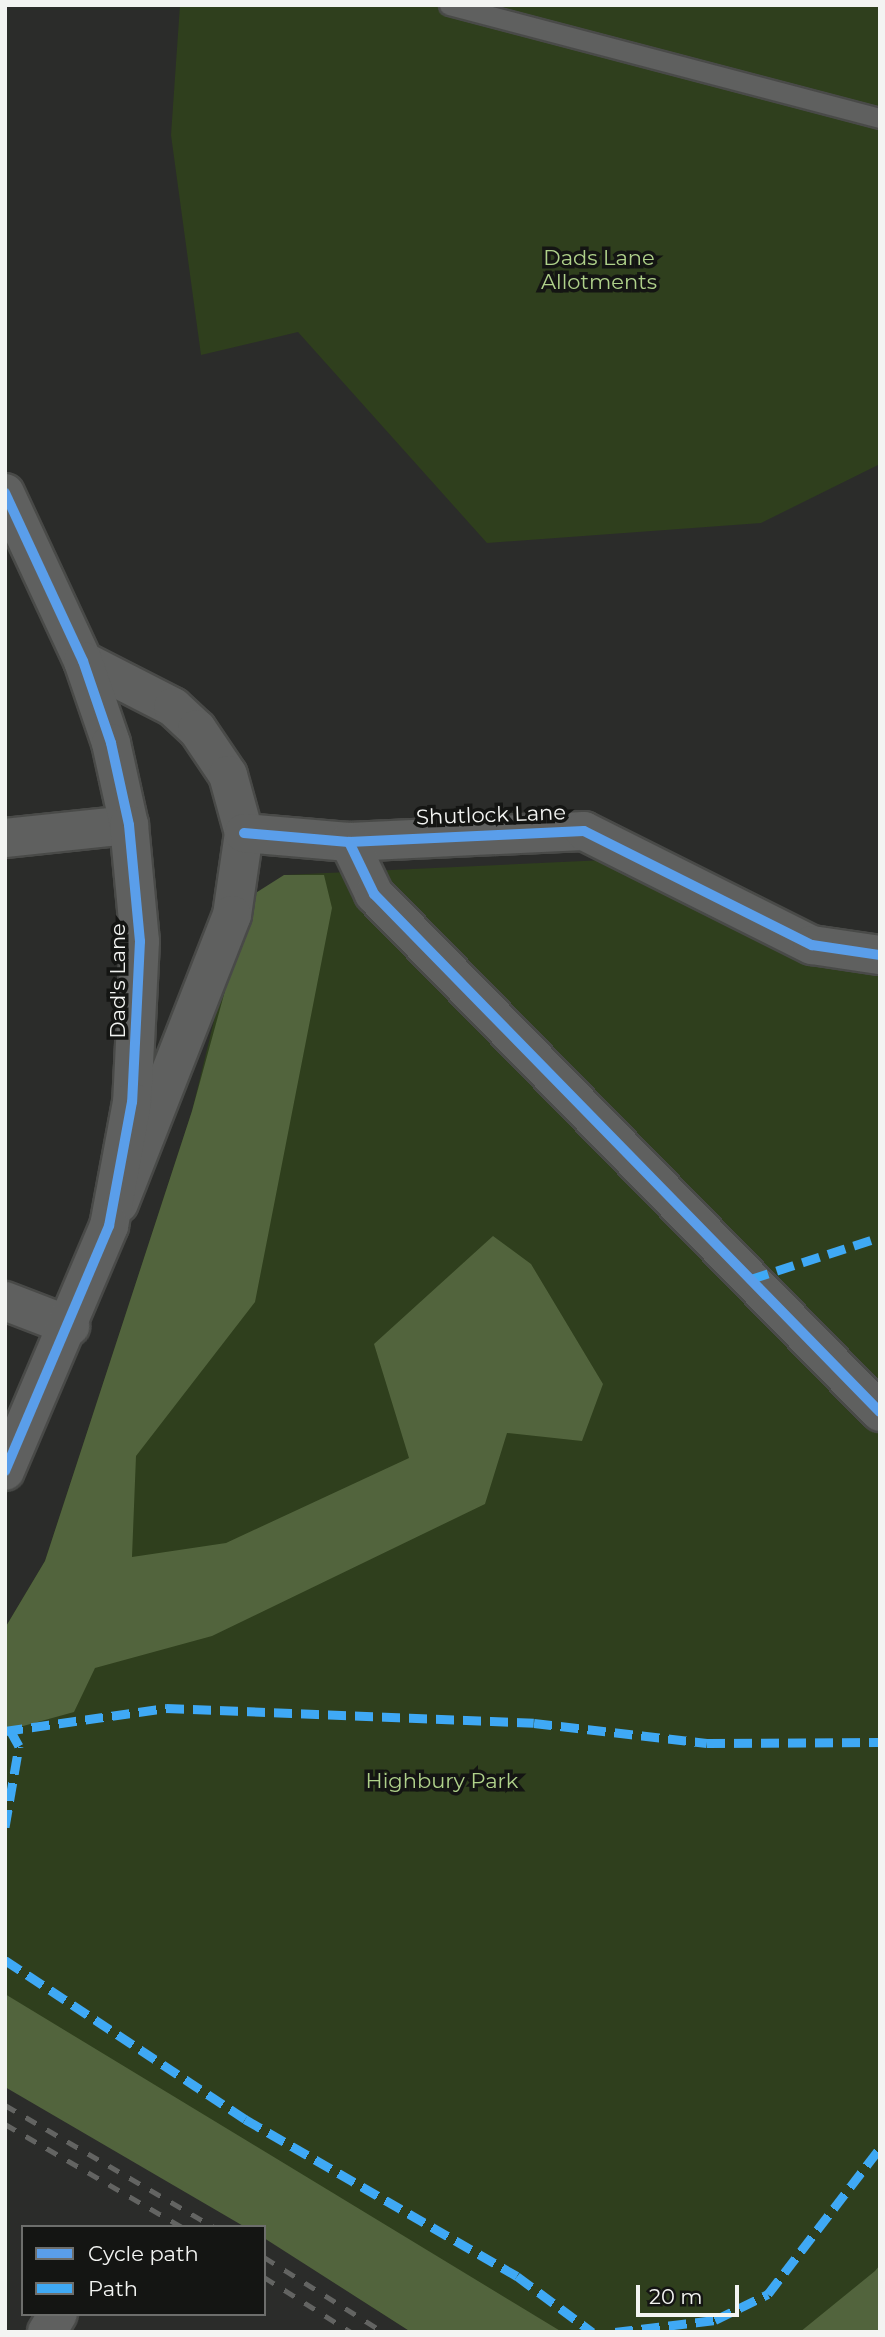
<!DOCTYPE html>
<html>
<head>
<meta charset="utf-8">
<style>
	body { margin:0 }
	#map { position:relative; width:885px; height:2337px; overflow:hidden; background:#2b2c2a; font-family:Montserrat,sans-serif }
	div>[style] { position:absolute }
	.green>* { inset:0; background:#2f3f1d }
	.forest>* { inset:0; background:#52643d }
	.roads { filter:drop-shadow(2px 0 #494a48) drop-shadow(-2px 0 #494a48) drop-shadow(0 2px #494a48) drop-shadow(0 -2px #494a48) }
	.lane>* { height:19px; margin:-9.5px; padding:0 9.5px; transform-origin:9.5px; border-radius:9.5px; background:#5f605f }
	.street>* { height:38px; margin:-19px; padding:0 19px; transform-origin:19px; border-radius:19px; background:#5f605f }
	.secondary>* { height:38px; margin:-19px; padding:0 19px; transform-origin:19px; border-radius:19px; background:#5f605f }
	.rail>* { height:5px; margin-top:-2.5px; transform-origin:0; background:repeating-linear-gradient(90deg,#636462 0 12px,transparent 0 24px) }
	.quiet>* { height:9px; margin-top:-4.5px; transform-origin:0; background:repeating-linear-gradient(90deg,#3fa9f5 0 18px,transparent 0 27px) }
	.cycleway>* { height:10px; margin:-5px; padding:0 5px; transform-origin:5px; border-radius:5px; background:#5a9eea }
	span { translate:-50% -50%; white-space:nowrap; text-align:center; line-height:1.15; -webkit-text-stroke:7px #141513; paint-order:stroke }
	.park-label { font-size:21px; color:#afd18a }
	.street-label { font-size:21px; color:#f3f4f2 }
	.frame { position:absolute; inset:0; border:7px solid #f3f4f2; pointer-events:none }
	.legend { position:absolute; left:21px; top:2225px; width:245px; height:91px; box-sizing:border-box; background:#141513; border:2px solid #6d6e6c; margin:0; padding:9px 12px; list-style:none; font-size:21px; color:#f3f4f2 }
	.legend li { display:flex; align-items:center; gap:14px; height:35px }
	.legend b { width:35px; border:2px solid #6d6e6c }
	.scale { position:absolute; left:636px; top:2285px; width:103px; height:32px; box-sizing:border-box; border:4px solid #f3f4f2; border-top:0; padding-left:9px; font-size:21px; line-height:24px; white-space:nowrap; color:#f3f4f2; -webkit-text-stroke:5px #141513; paint-order:stroke }
</style>
</head>
<body>
<div id="map">
	<div class="green">
		<div style="clip-path:polygon(180px 5px,880px 5px,880px 464px,761px 523px,487px 543px,298px 332px,201px 355px,171px 135px)"></div>
		<div style="clip-path:polygon(605px 860px,706px 916px,827px 963px,880px 964px,880px 2332px,411px 2332px,264px 2237px,264px 2227px,5px 2085px,5px 1628px,45px 1561px,192px 1111px,230px 955px,284px 875px)"></div>
	</div>
	<div class="forest">
		<div style="clip-path:polygon(284px 875px,324px 875px,332px 908px,255px 1302px,136px 1456px,132px 1557px,226px 1543px,409px 1458px,374px 1344px,493px 1236px,531px 1264px,603px 1384px,582px 1441px,507px 1433px,485px 1504px,212px 1636px,95px 1668px,74px 1712px,5px 1731px,5px 1628px,45px 1561px,192px 1111px,251px 896px)"></div>
		<div style="clip-path:polygon(5px 1994px,562px 2332px,411px 2332px,264px 2238px,264px 2227px,245px 2227px,5px 2087px)"></div>
		<div style="clip-path:polygon(880px 2265px,880px 2332px,800px 2332px,875px 2271px)"></div>
	</div>
	<div class="roads">
		<div class="lane">
			<div style="left:449px;top:5px;width:446px;rotate:14.7deg"></div>
		</div>
		<div class="street">
			<div style="left:83px;top:661px;width:101px;rotate:27.1deg"></div>
			<div style="left:173px;top:707px;width:33px;rotate:43deg"></div>
			<div style="left:197px;top:729px;width:55px;rotate:56deg"></div>
			<div style="left:228px;top:775px;width:60px;rotate:74.6deg"></div>
			<div style="left:244px;top:833px;width:83px;rotate:98.3deg"></div>
			<div style="left:232px;top:915px;width:310px;rotate:111.4deg"></div>
			<div style="left:244px;top:833px;width:105px;rotate:4.9deg"></div>
			<div style="left:349px;top:842px;width:235px;rotate:-2.7deg"></div>
			<div style="left:584px;top:831px;width:255px;rotate:26.6deg"></div>
			<div style="left:812px;top:945px;width:69px;rotate:8.4deg"></div>
			<div style="left:5px;top:838px;width:125px;rotate:-6deg"></div>
			<div style="left:349px;top:842px;width:58px;rotate:64.3deg"></div>
			<div style="left:374px;top:894px;width:724px;rotate:45.67deg"></div>
			<div style="left:5px;top:1301px;width:70px;rotate:21deg"></div>
			<div style="left:47px;top:2332px;width:21px;rotate:-59deg"></div>
		</div>
		<div class="secondary">
			<div style="left:5px;top:493px;width:185px;rotate:65.1deg"></div>
			<div style="left:83px;top:661px;width:87px;rotate:71.1deg"></div>
			<div style="left:111px;top:743px;width:84px;rotate:77.6deg"></div>
			<div style="left:129px;top:825px;width:117px;rotate:84.6deg"></div>
			<div style="left:140px;top:941px;width:161px;rotate:92.8deg"></div>
			<div style="left:132px;top:1102px;width:126px;rotate:100.5deg"></div>
			<div style="left:109px;top:1226px;width:266px;rotate:113deg"></div>
		</div>
	</div>
	<div class="rail">
		<div style="left:5px;top:2105px;width:242px;rotate:30.3deg"></div>
		<div style="left:5px;top:2124px;width:205px;rotate:30.2deg"></div>
		<div style="left:264px;top:2257px;width:141px;rotate:32.2deg"></div>
		<div style="left:264px;top:2277px;width:103px;rotate:32.3deg"></div>
	</div>
	<div class="quiet">
		<div style="left:751px;top:1279px;width:136px;rotate:-18deg"></div>
		<div style="left:5px;top:1731px;width:163px;rotate:-8.1deg"></div>
		<div style="left:166px;top:1708px;width:368px;rotate:2.3deg"></div>
		<div style="left:534px;top:1723px;width:174px;rotate:6.6deg"></div>
		<div style="left:707px;top:1743px;width:173px;rotate:-0.3deg"></div>
		<div style="left:5px;top:1827px;width:82px;rotate:-80.2deg"></div>
		<div style="left:19px;top:1746px;width:18px;rotate:-119deg"></div>
		<div style="left:5px;top:1960px;width:288px;rotate:33.5deg"></div>
		<div style="left:245px;top:2119px;width:314px;rotate:30deg"></div>
		<div style="left:517px;top:2276px;width:94px;rotate:36.7deg"></div>
		<div style="left:615px;top:2332px;width:101px;rotate:-6.8deg"></div>
		<div style="left:715px;top:2320px;width:59px;rotate:-26.1deg"></div>
		<div style="left:768px;top:2294px;width:184px;rotate:-52.5deg"></div>
	</div>
	<div class="cycleway">
		<div style="left:5px;top:493px;width:185px;rotate:65.1deg"></div>
		<div style="left:83px;top:661px;width:87px;rotate:71.1deg"></div>
		<div style="left:111px;top:743px;width:84px;rotate:77.6deg"></div>
		<div style="left:129px;top:825px;width:117px;rotate:84.6deg"></div>
		<div style="left:140px;top:941px;width:161px;rotate:92.8deg"></div>
		<div style="left:132px;top:1102px;width:126px;rotate:100.5deg"></div>
		<div style="left:109px;top:1226px;width:266px;rotate:113deg"></div>
		<div style="left:244px;top:833px;width:105px;rotate:4.9deg"></div>
		<div style="left:349px;top:842px;width:235px;rotate:-2.7deg"></div>
		<div style="left:584px;top:831px;width:255px;rotate:26.6deg"></div>
		<div style="left:812px;top:945px;width:69px;rotate:8.4deg"></div>
		<div style="left:349px;top:842px;width:58px;rotate:64.3deg"></div>
		<div style="left:374px;top:894px;width:724px;rotate:45.67deg"></div>
	</div>
	<div class="park-label">
		<span style="left:599px;top:270px">Dads Lane<br>Allotments</span>
		<span style="left:442px;top:1781px">Highbury Park</span>
	</div>
	<div class="street-label">
		<span style="left:491px;top:815px;rotate:-2deg">Shutlock Lane</span>
		<span style="left:118px;top:981px;rotate:-90deg">Dad's Lane</span>
	</div>
	<div class="frame"></div>
	<ul class="legend">
	<li><b style="height:9px;background:#5a9eea"></b>Cycle path</li>
	<li><b style="height:9px;background:#3fa9f5"></b>Path</li>
	</ul>
	<div class="scale">20 m</div>
</div>
</body>
</html>
